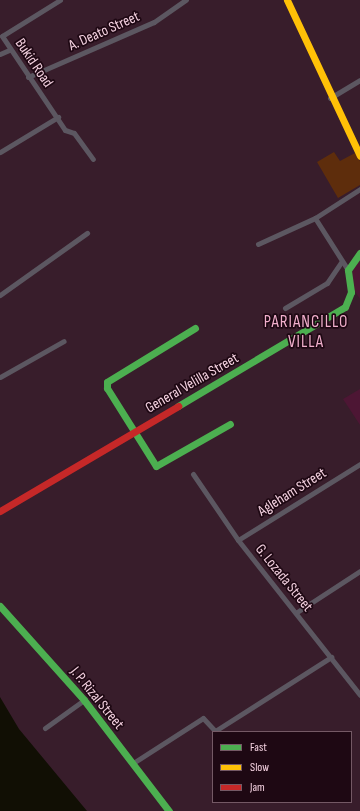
<!DOCTYPE html>
<html>
<head>
<meta charset="utf-8">
<style>
	body { margin:0 }
	#map { position:relative; width:360px; height:811px; overflow:hidden; background:#381d2b; font-family:"Sofia Sans Condensed",sans-serif }
	div>[style] { position:absolute }
	.built>* { inset:0; background:#4d1634 }
	.green>* { inset:0; background:#5e2d0c }
	.water>* { inset:0; background:#110f04 }
	.street>* { height:5px; margin:-2.5px; padding:0 2.5px; transform-origin:2.5px; border-radius:2.5px; background:#5c5761 }
	.fast>* { height:7px; margin:-3.5px; padding:0 3.5px; transform-origin:3.5px; border-radius:3.5px; background:#4caf50 }
	.slow>* { height:7px; margin:-3.5px; padding:0 3.5px; transform-origin:3.5px; border-radius:3.5px; background:#ffc107 }
	.jam>* { height:7px; margin:-3.5px; padding:0 3.5px; transform-origin:3.5px; border-radius:3.5px; background:#c62828 }
	span { translate:-50% -50%; white-space:nowrap; text-align:center; line-height:1.15; -webkit-text-stroke:3.5px #1e0813; paint-order:stroke }
	.street-label { font-size:15px; color:#f5d2e1 }
	.quarter-label { font-size:17px; color:#f1afcc; letter-spacing:1px }
	.legend { position:absolute; left:212px; top:731px; width:140px; height:72px; box-sizing:border-box; background:#1e0813; border:1px solid #745965; margin:0; padding:5px 7px; list-style:none; font-size:12px; color:#f5d2e1 }
	.legend li { display:flex; align-items:center; gap:8px; height:20px }
	.legend b { width:20px; border:1px solid #745965 }
</style>
</head>
<body>
<div id="map">
	<div class="built">
		<div style="clip-path:polygon(360px 258px,360px 299px,353px 288px,352px 269px)"></div>
		<div style="clip-path:polygon(360px 389px,360px 425px,343px 399px)"></div>
	</div>
	<div class="green">
		<div style="clip-path:polygon(334px 152px,340px 161px,355px 153px,360px 161px,360px 185px,338px 198px,317px 162px)"></div>
	</div>
	<div class="water">
		<div style="clip-path:polygon(0 697px,19px 729px,87px 811px,0 811px)"></div>
	</div>
	<div class="street">
		<div style="left:60px;top:0;width:68px;rotate:148.2deg"></div>
		<div style="left:2px;top:36px;width:113px;rotate:56.2deg"></div>
		<div style="left:65px;top:130px;width:9px;rotate:18deg"></div>
		<div style="left:74px;top:133px;width:32px;rotate:54deg"></div>
		<div style="left:0;top:54px;width:10px;rotate:-24deg"></div>
		<div style="left:28px;top:77px;width:137px;rotate:-23.6deg"></div>
		<div style="left:154px;top:22px;width:39px;rotate:-35deg"></div>
		<div style="left:330px;top:98px;width:35px;rotate:-31deg"></div>
		<div style="left:0;top:152px;width:68px;rotate:-31.1deg"></div>
		<div style="left:315px;top:218px;width:62px;rotate:57.6deg"></div>
		<div style="left:315px;top:218px;width:54px;rotate:-32.8deg"></div>
		<div style="left:258px;top:244px;width:63px;rotate:-24.5deg"></div>
		<div style="left:0;top:295px;width:107px;rotate:-35.5deg"></div>
		<div style="left:285px;top:308px;width:49px;rotate:-30.8deg"></div>
		<div style="left:327px;top:283px;width:25px;rotate:-56deg"></div>
		<div style="left:0;top:377px;width:73px;rotate:-29.4deg"></div>
		<div style="left:193px;top:474px;width:80px;rotate:55.7deg"></div>
		<div style="left:238px;top:540px;width:197px;rotate:51.8deg"></div>
		<div style="left:238px;top:540px;width:144px;rotate:-31.9deg"></div>
		<div style="left:297px;top:612px;width:75px;rotate:-33.1deg"></div>
		<div style="left:45px;top:728px;width:48px;rotate:-35.7deg"></div>
		<div style="left:133px;top:763px;width:83px;rotate:-32.7deg"></div>
		<div style="left:203px;top:718px;width:18px;rotate:47deg"></div>
		<div style="left:215px;top:731px;width:138px;rotate:-32.5deg"></div>
	</div>
	<div class="fast">
		<div style="left:195px;top:328px;width:103px;rotate:148.5deg"></div>
		<div style="left:107px;top:382px;width:6px;rotate:90deg"></div>
		<div style="left:107px;top:388px;width:92px;rotate:57.9deg"></div>
		<div style="left:156px;top:466px;width:85px;rotate:-29.6deg"></div>
		<div style="left:178px;top:406px;width:194px;rotate:-30.7deg"></div>
		<div style="left:345px;top:307px;width:16px;rotate:-68deg"></div>
		<div style="left:351px;top:292px;width:22px;rotate:-98deg"></div>
		<div style="left:348px;top:270px;width:21px;rotate:-55deg"></div>
		<div style="left:0;top:606px;width:126px;rotate:48.2deg"></div>
		<div style="left:84px;top:700px;width:140px;rotate:52.6deg"></div>
	</div>
	<div class="slow">
		<div style="left:287px;top:0;width:172px;rotate:64.9deg"></div>
	</div>
	<div class="jam">
		<div style="left:0;top:511px;width:207px;rotate:-30.5deg"></div>
	</div>
	<div class="street-label">
		<span style="left:104px;top:31px;rotate:-24deg">A. Deato Street</span>
		<span style="left:34px;top:63px;rotate:56deg">Bukid Road</span>
		<span style="left:192px;top:383px;rotate:-30deg">General Velilla Street</span>
		<span style="left:292px;top:492px;rotate:-32deg">Agleham Street</span>
		<span style="left:284px;top:578px;rotate:51deg">G. Lozada Street</span>
		<span style="left:97px;top:698px;rotate:51deg">J. P. Rizal Street</span>
	</div>
	<div class="quarter-label">
		<span style="left:306px;top:333px">PARIANCILLO<br>VILLA</span>
	</div>
	<ul class="legend">
	<li><b style="height:5px;background:#4caf50"></b>Fast</li>
	<li><b style="height:5px;background:#ffc107"></b>Slow</li>
	<li><b style="height:5px;background:#c62828"></b>Jam</li>
	</ul>
</div>
</body>
</html>
